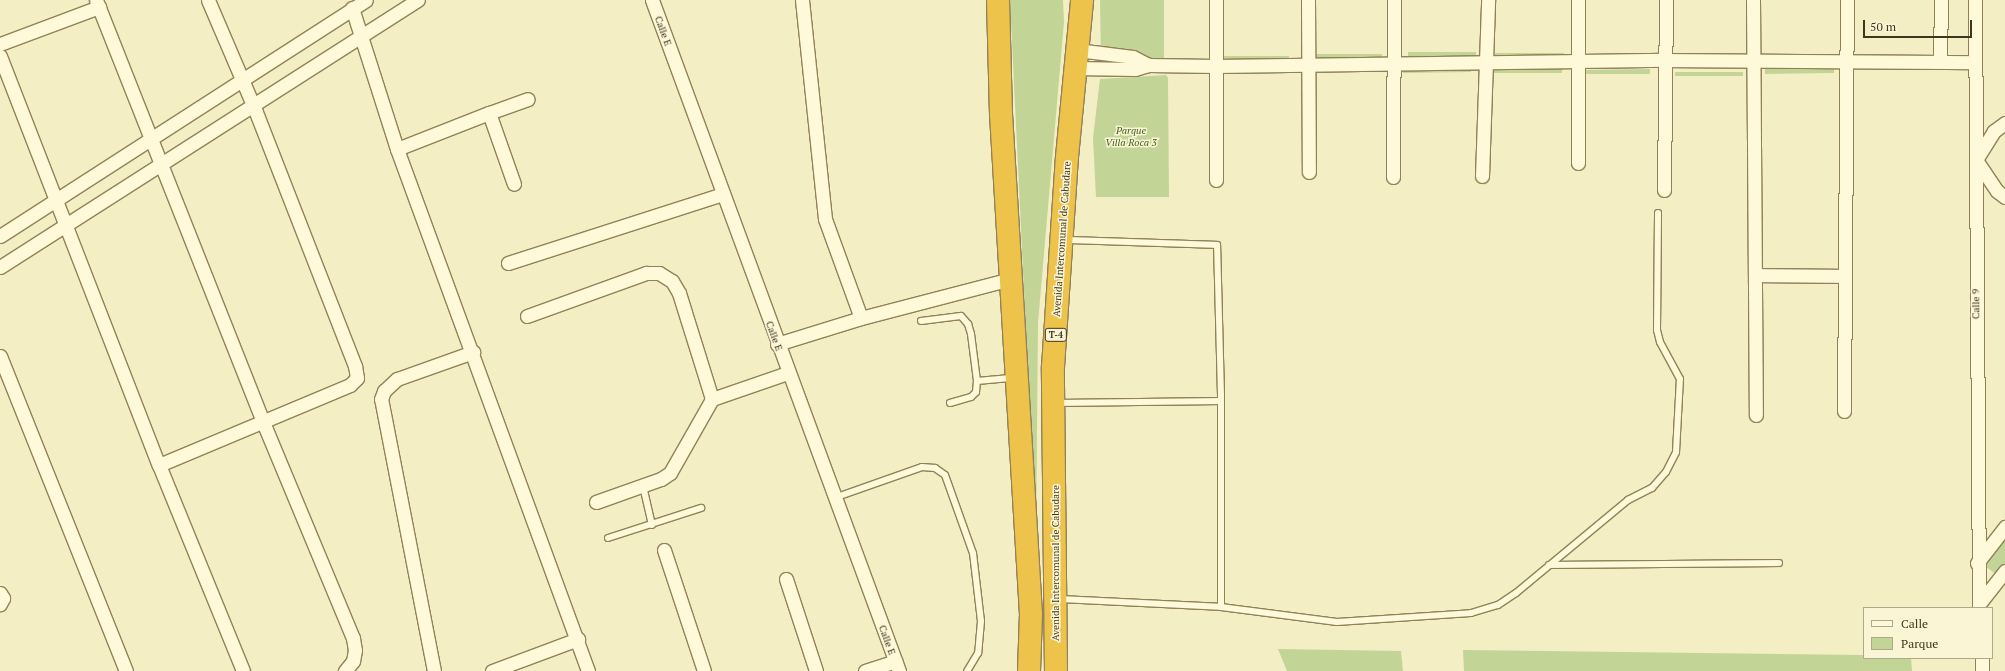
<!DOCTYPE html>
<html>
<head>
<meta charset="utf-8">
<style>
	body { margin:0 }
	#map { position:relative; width:2005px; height:671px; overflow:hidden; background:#f4eec4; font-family:"PT Serif",serif }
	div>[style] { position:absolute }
	.green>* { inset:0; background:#c2d496 }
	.roads { filter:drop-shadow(1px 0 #928157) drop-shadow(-1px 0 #928157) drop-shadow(0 1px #928157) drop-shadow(0 -1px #928157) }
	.lane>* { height:6px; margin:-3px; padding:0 3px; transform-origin:3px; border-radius:3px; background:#fdf9d9 }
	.street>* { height:13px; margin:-6.5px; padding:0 6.5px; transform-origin:6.5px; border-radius:6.5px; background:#fdf9d9 }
	.highway>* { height:22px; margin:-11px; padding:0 11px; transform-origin:11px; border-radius:11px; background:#edc34b }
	span { translate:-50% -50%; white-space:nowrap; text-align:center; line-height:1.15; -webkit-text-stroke:3px #faf6d5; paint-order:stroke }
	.shield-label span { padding:1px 3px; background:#faf6d5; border:1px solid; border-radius:3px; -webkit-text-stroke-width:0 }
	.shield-label { font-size:9px; color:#40341d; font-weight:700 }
	.street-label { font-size:10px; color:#40341d }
	.park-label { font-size:10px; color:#445f21; font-style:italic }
	.legend { position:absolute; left:1863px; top:607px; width:130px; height:52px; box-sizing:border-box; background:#faf6d5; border:1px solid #b0a88b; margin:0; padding:5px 7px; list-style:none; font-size:12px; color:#40341d }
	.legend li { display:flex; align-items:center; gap:8px; height:20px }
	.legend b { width:20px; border:1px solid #b0a88b }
	.scale { position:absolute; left:1863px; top:20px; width:109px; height:18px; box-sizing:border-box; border:2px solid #40341d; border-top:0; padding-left:5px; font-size:12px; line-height:14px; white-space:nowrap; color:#40341d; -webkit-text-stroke:3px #faf6d5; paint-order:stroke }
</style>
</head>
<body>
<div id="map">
	<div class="green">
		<div style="clip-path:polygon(1010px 0,1063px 0,1064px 22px,1038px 323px,1036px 541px)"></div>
		<div style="clip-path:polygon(1100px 0,1164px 0,1164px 58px,1101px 59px)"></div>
		<div style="clip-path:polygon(1408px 52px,1476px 52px,1476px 56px,1408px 57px)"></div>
		<div style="clip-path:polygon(1495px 53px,1564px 53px,1564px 57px,1495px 57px)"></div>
		<div style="clip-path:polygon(1314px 54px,1382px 54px,1382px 58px,1314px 59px)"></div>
		<div style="clip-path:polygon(1221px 56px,1289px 56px,1289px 60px,1221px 61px)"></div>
		<div style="clip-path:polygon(1403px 68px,1471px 68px,1471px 72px,1403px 73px)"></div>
		<div style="clip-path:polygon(1494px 69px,1562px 69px,1562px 73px,1494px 73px)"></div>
		<div style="clip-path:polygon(1650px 69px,1650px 74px,1582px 74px,1582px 70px)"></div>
		<div style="clip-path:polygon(1765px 69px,1834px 69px,1834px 73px,1765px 74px)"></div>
		<div style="clip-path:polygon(1675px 72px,1743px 72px,1743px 76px,1675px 76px)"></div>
		<div style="clip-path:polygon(1166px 75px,1168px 78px,1169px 197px,1096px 197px,1093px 138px,1100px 79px)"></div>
		<div style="clip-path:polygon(2005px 534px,2005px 564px,1997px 575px,1982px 564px)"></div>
		<div style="clip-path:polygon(1278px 649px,1401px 651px,1403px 671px,1287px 671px)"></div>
		<div style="clip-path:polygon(1463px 650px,1864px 655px,1864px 658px,1911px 658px,1912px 671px,1464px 671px)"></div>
	</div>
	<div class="roads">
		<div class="lane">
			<div style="left:921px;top:321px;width:40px;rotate:-7.1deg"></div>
			<div style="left:961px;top:316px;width:11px;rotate:49deg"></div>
			<div style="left:968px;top:324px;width:10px;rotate:73deg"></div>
			<div style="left:971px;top:334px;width:47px;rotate:82.7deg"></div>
			<div style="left:977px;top:381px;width:36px;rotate:-5deg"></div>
			<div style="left:950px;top:403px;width:22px;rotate:-16deg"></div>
			<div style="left:971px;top:397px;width:7px;rotate:-45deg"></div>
			<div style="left:976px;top:392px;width:11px;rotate:-85deg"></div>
			<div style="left:1058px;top:403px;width:162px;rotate:-0.7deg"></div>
			<div style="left:643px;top:486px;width:40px;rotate:77deg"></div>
			<div style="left:834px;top:498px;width:93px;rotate:-19.4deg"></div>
			<div style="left:922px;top:467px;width:13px;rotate:4deg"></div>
			<div style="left:935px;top:468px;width:12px;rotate:35deg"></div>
			<div style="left:945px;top:475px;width:83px;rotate:70.3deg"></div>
			<div style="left:973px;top:553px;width:68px;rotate:83.3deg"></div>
			<div style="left:981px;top:621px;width:32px;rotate:95deg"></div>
			<div style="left:978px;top:653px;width:21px;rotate:121deg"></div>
			<div style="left:608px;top:538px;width:98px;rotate:-17.9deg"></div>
			<div style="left:1549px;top:565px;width:230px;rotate:-0.5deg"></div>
			<div style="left:1058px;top:599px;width:163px;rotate:2.8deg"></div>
			<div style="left:1221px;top:607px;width:212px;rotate:-90deg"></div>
			<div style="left:1221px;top:395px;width:150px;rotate:-91.5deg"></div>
			<div style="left:1217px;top:245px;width:152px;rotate:-178.1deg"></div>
			<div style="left:1221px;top:607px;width:117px;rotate:7.4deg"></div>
			<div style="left:1337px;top:622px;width:134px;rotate:-3.8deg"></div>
			<div style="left:1471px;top:613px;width:28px;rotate:-17deg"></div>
			<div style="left:1498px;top:605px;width:22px;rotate:-34deg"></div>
			<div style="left:1516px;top:593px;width:146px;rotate:-39.7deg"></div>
			<div style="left:1628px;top:500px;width:27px;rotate:-27deg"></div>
			<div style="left:1652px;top:488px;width:21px;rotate:-49deg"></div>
			<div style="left:1666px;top:472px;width:22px;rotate:-63deg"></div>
			<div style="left:1676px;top:452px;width:73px;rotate:-86.9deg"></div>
			<div style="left:1680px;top:379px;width:42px;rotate:-118.4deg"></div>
			<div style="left:1660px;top:342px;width:12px;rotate:-104deg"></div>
			<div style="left:1657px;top:330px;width:117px;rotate:-89.5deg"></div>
		</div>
		<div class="street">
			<div style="left:96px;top:0;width:454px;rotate:68.4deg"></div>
			<div style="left:263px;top:422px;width:234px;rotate:67.4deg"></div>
			<div style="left:353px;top:638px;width:12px;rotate:81deg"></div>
			<div style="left:355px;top:650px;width:11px;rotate:100deg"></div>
			<div style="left:353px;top:661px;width:13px;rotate:129deg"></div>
			<div style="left:652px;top:0;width:715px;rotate:69.79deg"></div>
			<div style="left:802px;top:0;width:220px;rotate:84deg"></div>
			<div style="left:825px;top:219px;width:105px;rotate:70deg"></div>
			<div style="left:1216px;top:0;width:180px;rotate:90deg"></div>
			<div style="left:1308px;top:0;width:172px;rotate:89.7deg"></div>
			<div style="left:1578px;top:0;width:163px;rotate:90deg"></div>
			<div style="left:1753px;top:0;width:415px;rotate:89.6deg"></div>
			<div style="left:1975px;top:0;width:608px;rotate:89.62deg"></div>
			<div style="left:352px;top:8px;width:148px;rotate:72.3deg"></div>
			<div style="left:397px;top:149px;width:556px;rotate:69.9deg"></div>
			<div style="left:0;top:44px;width:106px;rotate:-20.5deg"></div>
			<div style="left:1077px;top:50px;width:56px;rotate:7.1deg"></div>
			<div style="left:1133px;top:57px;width:18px;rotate:27deg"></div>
			<div style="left:0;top:56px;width:439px;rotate:68.8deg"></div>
			<div style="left:159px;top:465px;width:207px;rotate:-22.7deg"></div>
			<div style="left:350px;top:385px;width:10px;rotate:-45deg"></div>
			<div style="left:357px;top:378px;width:12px;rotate:-99deg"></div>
			<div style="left:355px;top:366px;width:273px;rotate:-111.3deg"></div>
			<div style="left:256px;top:112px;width:122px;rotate:-113.2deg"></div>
			<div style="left:1940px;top:61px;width:61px;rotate:-89.1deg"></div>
			<div style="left:1076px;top:68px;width:59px;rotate:1deg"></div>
			<div style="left:1135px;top:69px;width:15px;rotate:-16deg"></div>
			<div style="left:1149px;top:65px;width:67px;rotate:0.9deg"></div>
			<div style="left:1216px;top:66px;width:450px;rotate:-0.8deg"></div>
			<div style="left:1666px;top:60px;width:308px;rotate:0.4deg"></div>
			<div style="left:489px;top:113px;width:41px;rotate:-19.7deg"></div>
			<div style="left:2005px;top:123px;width:14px;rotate:144deg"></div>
			<div style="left:1994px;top:131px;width:34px;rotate:122deg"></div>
			<div style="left:1976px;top:160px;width:37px;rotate:56deg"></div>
			<div style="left:1997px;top:191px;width:10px;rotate:37deg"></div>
			<div style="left:397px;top:149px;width:99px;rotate:-21.4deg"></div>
			<div style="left:489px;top:113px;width:75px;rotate:70.6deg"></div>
			<div style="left:1482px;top:176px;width:176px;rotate:-88deg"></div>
			<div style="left:1393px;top:177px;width:177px;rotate:-89.7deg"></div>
			<div style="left:1664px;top:190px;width:190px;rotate:-89.4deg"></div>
			<div style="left:0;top:236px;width:435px;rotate:-32.8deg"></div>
			<div style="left:508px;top:263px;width:226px;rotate:-17.8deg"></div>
			<div style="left:0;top:267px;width:496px;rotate:-32.6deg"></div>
			<div style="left:1755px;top:275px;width:90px;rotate:0.6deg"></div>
			<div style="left:527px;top:316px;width:127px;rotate:-19.9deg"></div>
			<div style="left:646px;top:273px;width:13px"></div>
			<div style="left:659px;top:273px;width:15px;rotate:32deg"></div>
			<div style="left:672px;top:281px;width:14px;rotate:60deg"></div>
			<div style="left:679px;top:293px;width:111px;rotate:72.7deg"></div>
			<div style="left:777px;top:344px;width:88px;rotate:-17.2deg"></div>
			<div style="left:861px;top:318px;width:155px;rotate:-14.6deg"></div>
			<div style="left:0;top:356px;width:339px;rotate:68.2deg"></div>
			<div style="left:1844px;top:411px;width:411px;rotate:-89.6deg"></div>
			<div style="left:159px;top:465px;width:222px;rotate:67.8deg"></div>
			<div style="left:596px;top:502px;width:69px;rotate:-19.5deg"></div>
			<div style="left:661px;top:479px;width:11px;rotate:-34deg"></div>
			<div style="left:670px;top:473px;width:85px;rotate:-60.4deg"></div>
			<div style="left:712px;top:399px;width:79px;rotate:-19.1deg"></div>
			<div style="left:664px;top:550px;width:127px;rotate:71.7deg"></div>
			<div style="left:1977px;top:563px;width:46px;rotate:-52.1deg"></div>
			<div style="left:786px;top:579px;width:97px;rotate:71.9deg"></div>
			<div style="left:0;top:593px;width:6px;rotate:59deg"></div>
			<div style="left:3px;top:598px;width:7px;rotate:117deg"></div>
			<div style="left:1979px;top:604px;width:42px;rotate:-51.8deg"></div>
			<div style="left:1982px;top:658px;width:13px;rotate:90deg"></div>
			<div style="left:434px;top:671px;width:277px;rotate:-101deg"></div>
			<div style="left:381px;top:399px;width:9px;rotate:-69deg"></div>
			<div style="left:384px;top:391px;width:18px;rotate:-43deg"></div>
			<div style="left:397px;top:379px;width:81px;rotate:-19.6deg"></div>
			<div style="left:492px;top:671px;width:92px;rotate:-20.4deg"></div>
			<div style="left:865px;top:671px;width:32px;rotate:-18deg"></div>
		</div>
		<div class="highway">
			<div style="left:998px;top:0;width:114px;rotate:88.5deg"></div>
			<div style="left:1001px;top:114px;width:501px;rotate:86.57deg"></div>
			<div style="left:1031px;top:614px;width:57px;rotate:92deg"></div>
			<div style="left:1056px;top:671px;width:304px;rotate:-90.6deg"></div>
			<div style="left:1053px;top:367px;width:210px;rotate:-86.2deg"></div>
			<div style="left:1067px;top:157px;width:158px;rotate:-84.5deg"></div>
		</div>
	</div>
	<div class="shield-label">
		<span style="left:1056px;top:335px">T-4</span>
	</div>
	<div class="street-label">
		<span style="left:663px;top:31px;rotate:70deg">Calle E</span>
		<span style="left:1062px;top:239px;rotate:-86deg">Avenida Intercomunal de Cabudare</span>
		<span style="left:1976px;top:304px;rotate:-90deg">Calle 9</span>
		<span style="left:774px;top:336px;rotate:70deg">Calle E</span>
		<span style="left:1056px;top:563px;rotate:-90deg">Avenida Intercomunal de Cabudare</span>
		<span style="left:887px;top:640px;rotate:70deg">Calle E</span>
	</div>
	<div class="park-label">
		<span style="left:1131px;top:136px">Parque<br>Villa Roca 3</span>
	</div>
	<ul class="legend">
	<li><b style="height:5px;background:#fdf9d9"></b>Calle</li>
	<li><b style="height:11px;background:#c2d496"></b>Parque</li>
	</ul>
	<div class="scale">50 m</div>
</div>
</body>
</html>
